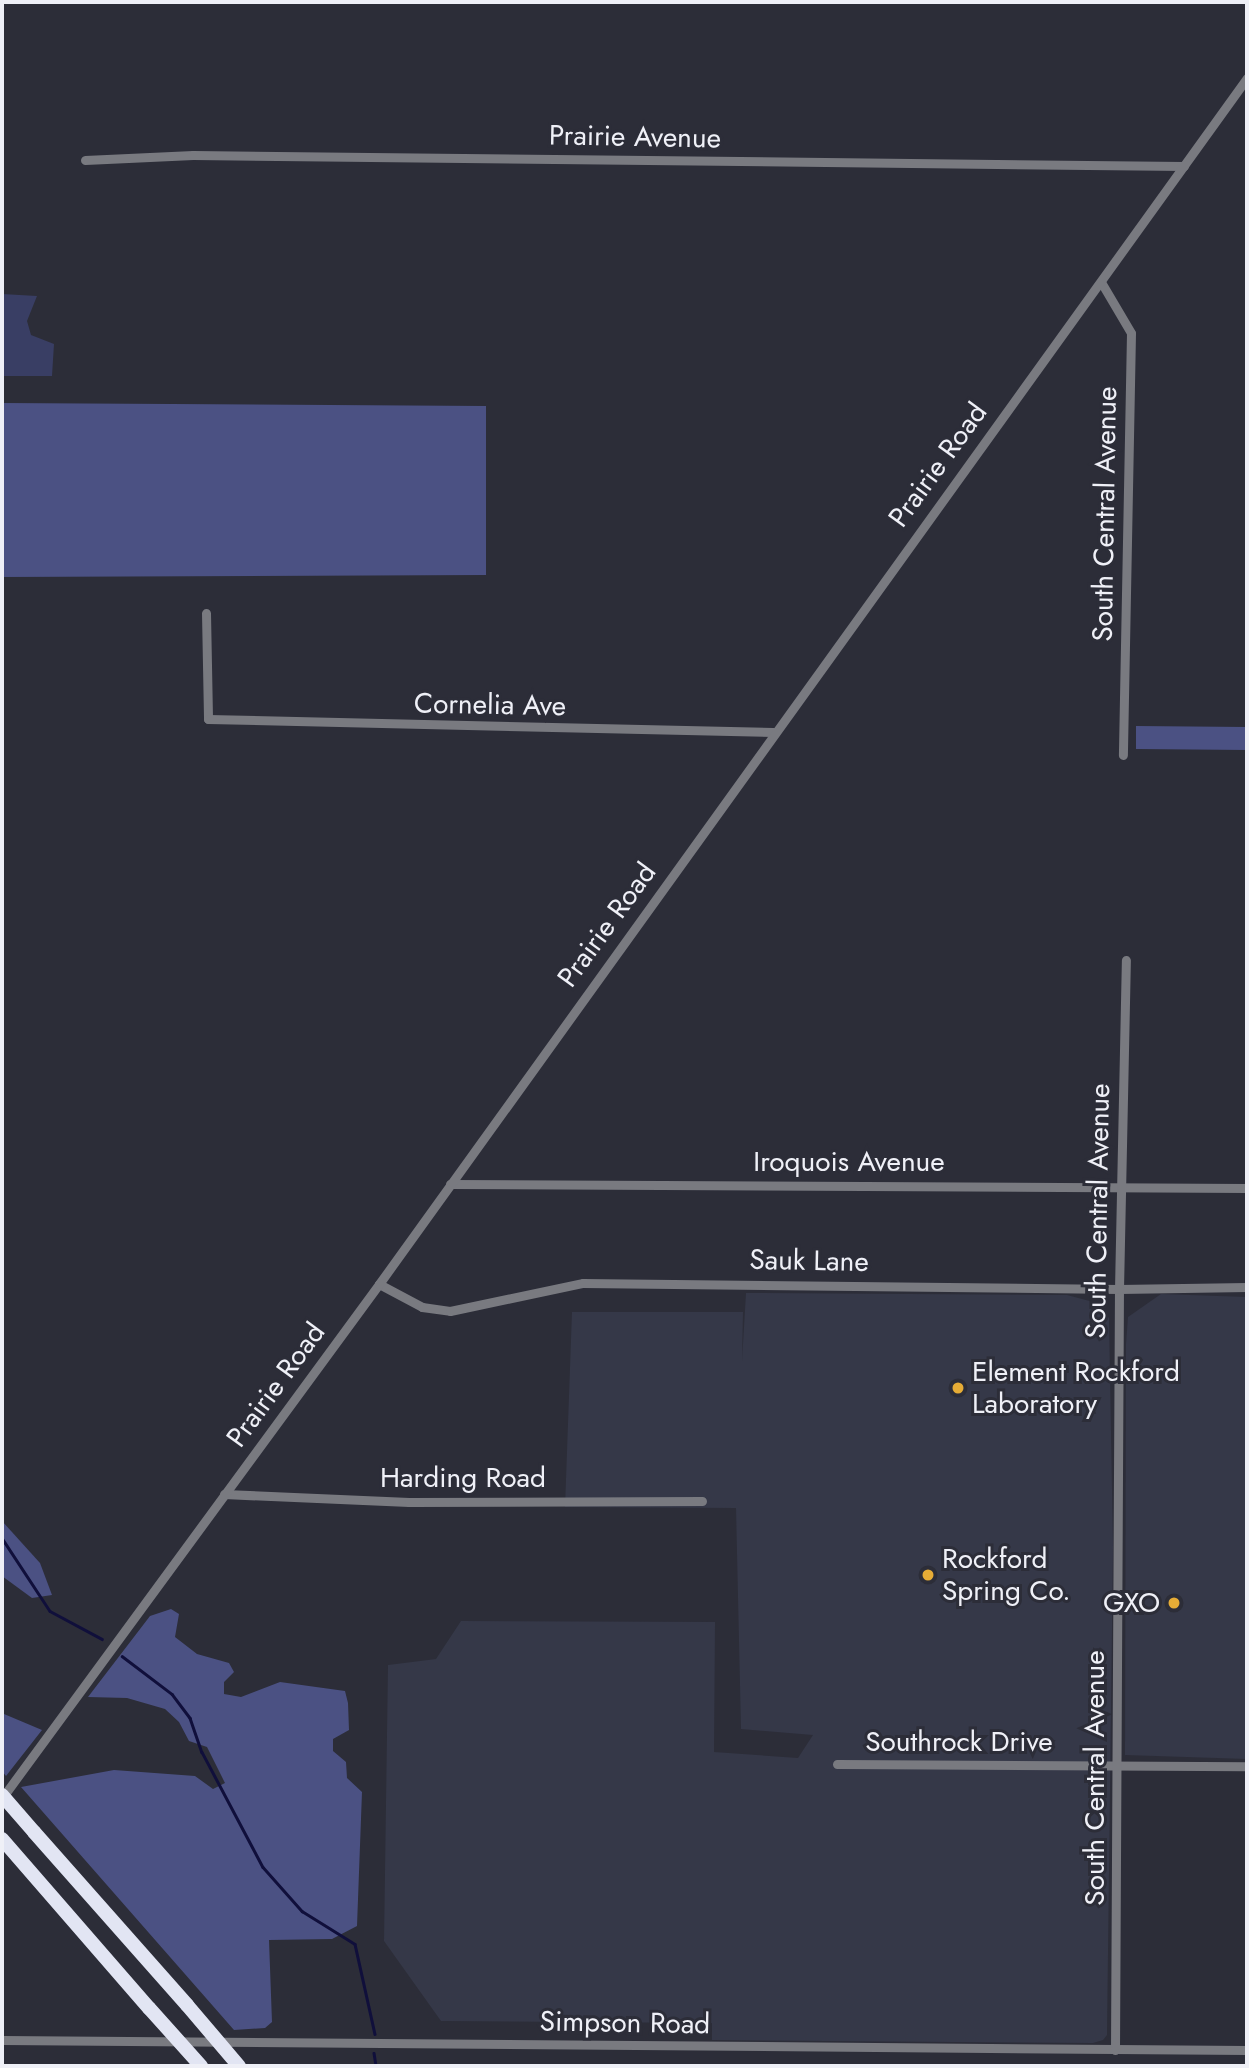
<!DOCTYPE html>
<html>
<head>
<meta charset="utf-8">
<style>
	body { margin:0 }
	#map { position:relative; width:1249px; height:2068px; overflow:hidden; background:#2c2d38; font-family:Jost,sans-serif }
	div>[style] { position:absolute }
	.built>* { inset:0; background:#353848 }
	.green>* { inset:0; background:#393e64 }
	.forest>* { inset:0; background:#4b5183 }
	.stream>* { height:2.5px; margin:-1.25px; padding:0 1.25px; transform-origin:1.25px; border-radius:1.25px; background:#100f3b }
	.minor>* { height:9px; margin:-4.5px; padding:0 4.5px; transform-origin:4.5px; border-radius:4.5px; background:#797a80 }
	.highway>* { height:14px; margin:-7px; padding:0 7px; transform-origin:7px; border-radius:7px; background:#e2e5f3 }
	.highway-bridge>* { height:14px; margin:-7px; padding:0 7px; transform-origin:7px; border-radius:7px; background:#e2e5f3 }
	.dots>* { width:19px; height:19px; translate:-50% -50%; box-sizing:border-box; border:4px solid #2c2d38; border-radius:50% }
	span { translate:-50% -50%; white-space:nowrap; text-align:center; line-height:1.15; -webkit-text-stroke:6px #2c2d38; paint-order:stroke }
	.street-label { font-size:28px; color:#eff0f7 }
	.poi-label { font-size:28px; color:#eff0f7 }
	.left { translate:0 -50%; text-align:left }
	.right { translate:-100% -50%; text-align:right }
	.frame { position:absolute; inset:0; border:4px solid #eff0f7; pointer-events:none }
</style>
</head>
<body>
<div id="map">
	<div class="built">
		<div style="clip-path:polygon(746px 1293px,1067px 1295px,1097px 1303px,1109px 1318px,1113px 1547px,1107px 2035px,1103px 2040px,1093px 2043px,712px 2040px,712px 2023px,441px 2021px,384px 1941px,388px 1665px,436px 1659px,461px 1621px,715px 1622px,714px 1752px,798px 1758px,813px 1735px,741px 1729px,736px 1508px,565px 1507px,572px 1312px,743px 1312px,742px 1361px)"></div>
		<div style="clip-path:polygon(1161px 1294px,1247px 1297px,1247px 1759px,1125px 1755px,1126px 1344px,1128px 1317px)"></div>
	</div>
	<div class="green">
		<div style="clip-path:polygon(2px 294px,37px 296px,27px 321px,31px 335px,54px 344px,52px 376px,2px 376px)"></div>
	</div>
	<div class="forest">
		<div style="clip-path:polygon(2px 403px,486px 406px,486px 575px,2px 577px)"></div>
		<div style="clip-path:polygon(1136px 726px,1247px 727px,1247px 750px,1136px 749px)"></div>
		<div style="clip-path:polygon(2px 1521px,40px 1563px,52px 1595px,32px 1598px,2px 1576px)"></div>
		<div style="clip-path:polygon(171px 1609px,179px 1614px,175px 1637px,197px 1654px,229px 1663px,234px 1672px,224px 1682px,224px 1694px,241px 1697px,280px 1682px,345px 1691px,348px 1703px,349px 1730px,333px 1739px,333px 1751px,346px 1762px,347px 1778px,362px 1792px,357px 1926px,332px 1939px,269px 1940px,272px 2022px,265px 2028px,234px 2030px,21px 1787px,114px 1770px,195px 1776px,213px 1789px,225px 1783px,207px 1747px,189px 1741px,179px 1722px,165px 1709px,127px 1698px,88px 1697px,150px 1616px)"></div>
		<div style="clip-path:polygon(2px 1702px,4px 1714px,42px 1730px,6px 1776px,2px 1771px)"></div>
	</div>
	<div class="stream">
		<div style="left:2px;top:1538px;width:87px;rotate:56.7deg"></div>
		<div style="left:50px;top:1611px;width:59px;rotate:28.3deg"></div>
		<div style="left:122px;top:1656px;width:63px;rotate:37.2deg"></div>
		<div style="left:172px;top:1694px;width:30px;rotate:53deg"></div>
		<div style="left:190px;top:1718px;width:36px;rotate:71deg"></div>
		<div style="left:202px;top:1752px;width:130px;rotate:62.1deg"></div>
		<div style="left:263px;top:1867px;width:59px;rotate:48.4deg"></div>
		<div style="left:302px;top:1911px;width:62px;rotate:31.9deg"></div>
		<div style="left:355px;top:1944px;width:92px;rotate:77.5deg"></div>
		<div style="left:374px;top:2053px;width:13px;rotate:81deg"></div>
	</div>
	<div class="minor">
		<div style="left:85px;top:160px;width:108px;rotate:-2.7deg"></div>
		<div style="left:193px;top:155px;width:991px;rotate:0.64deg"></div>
		<div style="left:1101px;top:282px;width:59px;rotate:59.5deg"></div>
		<div style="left:1131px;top:333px;width:422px;rotate:91.1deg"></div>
		<div style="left:206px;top:613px;width:106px;rotate:88.9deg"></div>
		<div style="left:208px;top:719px;width:565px;rotate:1.32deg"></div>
		<div style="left:450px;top:1184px;width:797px;rotate:0.29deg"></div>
		<div style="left:379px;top:1284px;width:49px;rotate:28.1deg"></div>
		<div style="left:422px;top:1307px;width:28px;rotate:8deg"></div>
		<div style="left:450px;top:1311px;width:136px;rotate:-11.9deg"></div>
		<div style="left:583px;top:1283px;width:536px;rotate:0.64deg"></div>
		<div style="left:1119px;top:1289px;width:128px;rotate:-0.9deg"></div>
		<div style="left:224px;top:1494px;width:185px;rotate:2.5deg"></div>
		<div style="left:409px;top:1502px;width:293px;rotate:-0.2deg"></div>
		<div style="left:837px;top:1764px;width:410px;rotate:0.3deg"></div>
		<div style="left:2px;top:1798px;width:637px;rotate:-53.74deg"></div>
		<div style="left:379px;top:1284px;width:1486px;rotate:-54.26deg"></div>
		<div style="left:2px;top:2040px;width:1245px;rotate:0.46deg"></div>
		<div style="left:1115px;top:2050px;width:761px;rotate:-89.7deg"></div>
		<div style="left:1119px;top:1289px;width:329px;rotate:-88.8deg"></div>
	</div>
	<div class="highway">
		<div style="left:34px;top:1832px;width:231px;rotate:48.5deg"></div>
		<div style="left:2px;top:1839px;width:224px;rotate:49deg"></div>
	</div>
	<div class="highway-bridge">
		<div style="left:2px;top:1795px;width:49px;rotate:49.1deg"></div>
		<div style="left:187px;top:2005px;width:80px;rotate:49.6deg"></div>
		<div style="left:149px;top:2008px;width:78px;rotate:48.1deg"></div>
	</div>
	<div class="dots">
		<div style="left:958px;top:1388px;background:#e6ac36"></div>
		<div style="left:928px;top:1575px;background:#e6ac36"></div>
		<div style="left:1174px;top:1603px;background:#e6ac36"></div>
	</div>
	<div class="street-label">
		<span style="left:635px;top:137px;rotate:1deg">Prairie Avenue</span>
		<span style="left:938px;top:465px;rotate:-54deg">Prairie Road</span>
		<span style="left:1105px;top:514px;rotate:-89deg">South Central Avenue</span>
		<span style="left:490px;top:705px;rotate:1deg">Cornelia Ave</span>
		<span style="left:607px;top:925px;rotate:-54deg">Prairie Road</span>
		<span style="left:849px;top:1162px">Iroquois Avenue</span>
		<span style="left:1098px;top:1211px;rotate:-89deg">South Central Avenue</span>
		<span style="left:809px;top:1261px;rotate:1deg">Sauk Lane</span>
		<span style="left:276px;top:1385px;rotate:-54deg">Prairie Road</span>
		<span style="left:463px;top:1478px">Harding Road</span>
		<span style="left:959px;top:1742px">Southrock Drive</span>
		<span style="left:1095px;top:1778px;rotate:-90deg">South Central Avenue</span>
		<span style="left:625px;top:2023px;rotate:1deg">Simpson Road</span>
	</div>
	<div class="poi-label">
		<span class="left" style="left:972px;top:1388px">Element Rockford<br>Laboratory</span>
		<span class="left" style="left:942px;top:1575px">Rockford<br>Spring Co.</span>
		<span class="right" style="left:1160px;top:1603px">GXO</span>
	</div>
	<div class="frame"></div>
</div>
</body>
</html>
